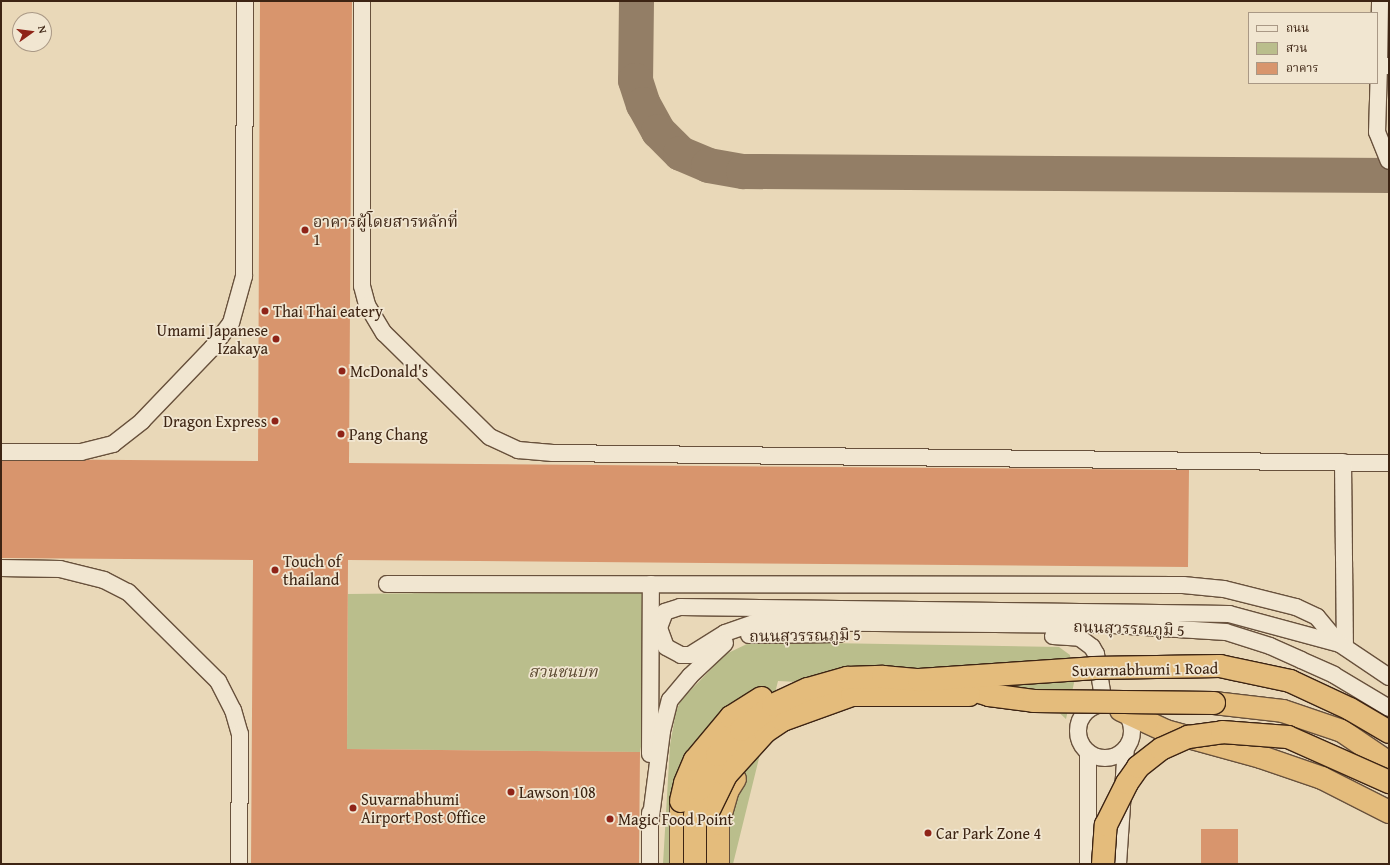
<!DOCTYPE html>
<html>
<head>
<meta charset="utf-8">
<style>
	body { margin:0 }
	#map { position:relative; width:1390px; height:865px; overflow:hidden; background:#e9d8b8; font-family:"Gentium Book Plus","Noto Serif Thai",serif }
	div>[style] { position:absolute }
	.green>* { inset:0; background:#babe8c }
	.taxiway>* { height:35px; margin:-17.5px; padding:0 17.5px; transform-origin:17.5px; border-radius:17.5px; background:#937e66 }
	.building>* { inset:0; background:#d8956d }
	.roads { filter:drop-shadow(1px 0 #68513c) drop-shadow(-1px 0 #68513c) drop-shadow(0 1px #68513c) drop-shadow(0 -1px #68513c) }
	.minor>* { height:16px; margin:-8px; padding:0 8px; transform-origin:8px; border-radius:8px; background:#f1e6d1 }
	.minor>.ring { margin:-8px; padding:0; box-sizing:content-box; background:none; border:16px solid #f1e6d1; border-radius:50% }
	.highway>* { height:22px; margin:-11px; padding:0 11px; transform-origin:11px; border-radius:11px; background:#e4bc7c }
	.bridges { filter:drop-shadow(1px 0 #3d2413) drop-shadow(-1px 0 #3d2413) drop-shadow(0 1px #3d2413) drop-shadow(0 -1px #3d2413) }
	.highway-bridge>* { height:22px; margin:-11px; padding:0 11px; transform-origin:11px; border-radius:11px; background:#e4bc7c }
	.dots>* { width:11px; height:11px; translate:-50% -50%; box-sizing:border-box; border:2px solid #f1e6d1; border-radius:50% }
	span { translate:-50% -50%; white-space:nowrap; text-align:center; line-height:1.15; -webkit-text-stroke:3.5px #f1e6d1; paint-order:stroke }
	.poi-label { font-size:16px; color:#3d2413 }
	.left { translate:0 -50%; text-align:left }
	.right { translate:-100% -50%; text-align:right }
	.street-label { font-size:16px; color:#3d2413 }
	.park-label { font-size:16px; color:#5c4a31; font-style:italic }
	.frame { position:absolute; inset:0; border:2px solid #3d2413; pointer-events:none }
	.legend { position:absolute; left:1248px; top:12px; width:130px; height:72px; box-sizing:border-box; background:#f1e6d1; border:1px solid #a99885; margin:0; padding:5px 7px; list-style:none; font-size:12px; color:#3d2413 }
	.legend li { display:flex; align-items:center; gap:8px; height:20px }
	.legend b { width:20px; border:1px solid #a99885 }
	.north { position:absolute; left:12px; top:12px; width:40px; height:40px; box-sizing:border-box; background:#f1e6d1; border:1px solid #a99885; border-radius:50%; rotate:76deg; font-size:11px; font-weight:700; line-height:16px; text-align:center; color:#3d2413 }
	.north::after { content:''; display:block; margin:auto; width:14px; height:18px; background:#8f2418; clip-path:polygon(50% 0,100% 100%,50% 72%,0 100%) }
</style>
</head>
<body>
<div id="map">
	<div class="green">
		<div style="clip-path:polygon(643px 591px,643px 736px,640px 752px,347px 749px,348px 594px)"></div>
		<div style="clip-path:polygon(768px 642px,1059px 647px,1070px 655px,1074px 683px,1066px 719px,1039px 694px,778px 681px,733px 864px,663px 864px,670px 745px,676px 711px,681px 700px,726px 654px,749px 643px)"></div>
	</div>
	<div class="taxiway">
		<div style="left:636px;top:1px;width:79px;rotate:90.7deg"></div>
		<div style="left:635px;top:80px;width:25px;rotate:72deg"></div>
		<div style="left:643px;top:104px;width:31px;rotate:61deg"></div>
		<div style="left:658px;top:131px;width:31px;rotate:45deg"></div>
		<div style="left:680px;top:153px;width:30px;rotate:23deg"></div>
		<div style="left:708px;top:165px;width:36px;rotate:10deg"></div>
		<div style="left:743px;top:171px;width:646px;rotate:0.35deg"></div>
	</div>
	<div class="building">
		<div style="clip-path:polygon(260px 1px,352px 1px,349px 463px,1189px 470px,1188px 567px,348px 560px,347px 749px,640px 752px,639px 864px,251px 864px,253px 560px,1px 558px,1px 459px,258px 461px)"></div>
		<div style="clip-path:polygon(1201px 829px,1238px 829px,1238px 864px,1201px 864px)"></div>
	</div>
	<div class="roads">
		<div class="minor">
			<div style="left:362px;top:1px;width:285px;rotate:90deg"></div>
			<div style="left:362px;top:286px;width:20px;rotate:75deg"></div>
			<div style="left:367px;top:305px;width:33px;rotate:59deg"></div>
			<div style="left:384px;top:333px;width:148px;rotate:44.5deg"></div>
			<div style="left:490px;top:437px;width:31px;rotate:25deg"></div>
			<div style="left:518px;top:450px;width:35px;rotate:5deg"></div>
			<div style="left:553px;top:453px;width:836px;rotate:0.69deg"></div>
			<div style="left:1379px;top:66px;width:65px;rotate:-89.1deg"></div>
			<div style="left:1389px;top:66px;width:10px;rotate:180deg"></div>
			<div style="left:1379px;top:66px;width:66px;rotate:91.7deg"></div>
			<div style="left:1377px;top:132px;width:31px;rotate:68deg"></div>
			<div style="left:1px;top:452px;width:80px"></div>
			<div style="left:81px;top:452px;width:33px;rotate:-14deg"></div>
			<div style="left:113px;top:444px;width:37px;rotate:-38deg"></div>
			<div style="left:142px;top:421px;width:101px;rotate:-46.2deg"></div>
			<div style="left:212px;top:348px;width:31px;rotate:-53deg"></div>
			<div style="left:231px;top:323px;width:49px;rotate:-74.5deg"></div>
			<div style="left:244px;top:276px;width:275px;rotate:-89.8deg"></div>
			<div style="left:1343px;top:462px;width:185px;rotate:89.4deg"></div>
			<div style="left:1px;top:568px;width:59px;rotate:1deg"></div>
			<div style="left:60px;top:569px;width:45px;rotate:14deg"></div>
			<div style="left:104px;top:580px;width:27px;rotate:27deg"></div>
			<div style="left:128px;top:592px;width:127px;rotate:44.7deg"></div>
			<div style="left:218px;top:681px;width:33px;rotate:63deg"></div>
			<div style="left:233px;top:710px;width:25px;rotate:74deg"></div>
			<div style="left:240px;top:734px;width:130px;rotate:90.4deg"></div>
			<div style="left:387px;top:584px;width:796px;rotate:0.07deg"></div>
			<div style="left:1183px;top:585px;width:41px;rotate:5.6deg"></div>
			<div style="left:1224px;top:589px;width:74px;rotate:14deg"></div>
			<div style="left:1296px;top:607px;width:23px;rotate:25deg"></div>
			<div style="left:1317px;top:617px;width:35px;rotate:50deg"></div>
			<div style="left:749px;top:635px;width:90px;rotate:-0.6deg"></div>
			<div style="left:1053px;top:636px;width:27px;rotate:4deg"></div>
			<div style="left:1080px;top:638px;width:15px;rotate:37deg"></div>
			<div style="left:1092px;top:647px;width:8px;rotate:60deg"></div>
			<div style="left:1096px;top:654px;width:51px;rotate:80.9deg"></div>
			<div style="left:1389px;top:677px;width:59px;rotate:-146deg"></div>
			<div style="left:1340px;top:644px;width:115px;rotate:-164.9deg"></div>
			<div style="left:1229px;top:614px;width:549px;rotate:-179.27deg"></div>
			<div style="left:680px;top:607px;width:16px;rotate:162deg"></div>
			<div style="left:665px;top:612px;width:17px;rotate:111deg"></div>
			<div style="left:659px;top:628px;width:20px;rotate:70deg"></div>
			<div style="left:666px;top:647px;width:17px;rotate:28deg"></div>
			<div style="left:681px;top:655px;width:9px"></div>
			<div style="left:690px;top:655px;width:41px;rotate:-32.2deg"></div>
			<div style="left:725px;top:633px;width:34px;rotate:-19deg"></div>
			<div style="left:757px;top:622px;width:356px;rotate:0.5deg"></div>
			<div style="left:1113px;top:625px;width:113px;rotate:3.5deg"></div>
			<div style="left:1226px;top:632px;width:46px;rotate:17.7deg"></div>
			<div style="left:1270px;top:646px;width:34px;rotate:24deg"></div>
			<div style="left:1301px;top:660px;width:36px;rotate:24deg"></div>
			<div style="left:1334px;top:675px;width:64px;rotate:31deg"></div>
			<div class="ring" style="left:1078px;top:704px;width:38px;height:38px"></div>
			<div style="left:650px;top:754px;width:170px;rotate:-89.7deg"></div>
			<div style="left:650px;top:813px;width:51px;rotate:90deg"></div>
			<div style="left:650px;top:824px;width:94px;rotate:-82.6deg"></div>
			<div style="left:662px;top:731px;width:32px;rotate:-76deg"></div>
			<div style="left:670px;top:700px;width:31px;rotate:-50deg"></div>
			<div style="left:690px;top:676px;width:48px;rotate:-43.3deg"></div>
			<div style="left:1088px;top:864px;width:111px;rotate:-90deg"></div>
			<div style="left:1118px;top:864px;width:116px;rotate:-86.1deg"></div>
		</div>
		<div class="highway">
			<div style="left:1214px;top:703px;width:69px;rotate:6.6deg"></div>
			<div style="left:1283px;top:711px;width:62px;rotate:18.7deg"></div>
			<div style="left:1342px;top:731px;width:57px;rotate:34.2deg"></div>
			<div style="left:1121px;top:710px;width:50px;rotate:25deg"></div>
			<div style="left:1166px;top:731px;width:98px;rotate:15.3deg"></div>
			<div style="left:1261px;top:757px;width:65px;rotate:19deg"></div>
			<div style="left:1322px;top:778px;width:75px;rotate:26.9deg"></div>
			<div style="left:681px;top:864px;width:63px;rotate:-90deg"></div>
			<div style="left:718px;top:864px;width:40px;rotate:-90deg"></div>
			<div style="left:718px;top:824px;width:35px;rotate:-74deg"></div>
			<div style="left:728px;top:790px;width:13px;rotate:-58deg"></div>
		</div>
	</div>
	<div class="bridges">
		<div class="highway-bridge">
			<div style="left:950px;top:683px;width:41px;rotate:17.1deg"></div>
			<div style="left:989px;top:695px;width:45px;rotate:7.6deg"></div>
			<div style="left:1034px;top:701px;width:180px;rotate:0.6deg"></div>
			<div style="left:681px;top:801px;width:18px;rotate:-77deg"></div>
			<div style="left:685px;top:783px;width:25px;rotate:-67deg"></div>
			<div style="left:695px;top:760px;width:56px;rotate:-50.1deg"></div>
			<div style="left:731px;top:717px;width:36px;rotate:-32deg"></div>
			<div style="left:710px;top:808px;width:37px;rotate:-64deg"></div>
			<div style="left:726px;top:775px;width:58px;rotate:-47.8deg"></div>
			<div style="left:765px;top:732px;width:22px;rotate:-34deg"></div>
			<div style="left:783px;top:720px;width:73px;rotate:-19.9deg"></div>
			<div style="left:852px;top:695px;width:117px"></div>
			<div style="left:695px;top:862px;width:46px;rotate:-90deg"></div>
			<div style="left:695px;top:816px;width:27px;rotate:-80deg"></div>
			<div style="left:700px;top:789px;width:38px;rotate:-63deg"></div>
			<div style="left:717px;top:755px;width:35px;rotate:-46deg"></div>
			<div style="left:741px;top:730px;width:41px;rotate:-38deg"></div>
			<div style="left:773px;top:705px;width:38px;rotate:-25deg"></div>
			<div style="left:808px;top:689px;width:41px;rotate:-15.8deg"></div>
			<div style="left:847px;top:678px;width:36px;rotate:-2deg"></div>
			<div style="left:883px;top:677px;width:36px;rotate:5deg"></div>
			<div style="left:919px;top:680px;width:174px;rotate:-3.9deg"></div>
			<div style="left:1093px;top:668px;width:127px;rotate:-0.9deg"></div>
			<div style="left:1220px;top:666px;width:72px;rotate:12.1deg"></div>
			<div style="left:1290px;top:681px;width:66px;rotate:25deg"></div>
			<div style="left:1350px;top:709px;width:45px;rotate:30.5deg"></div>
			<div style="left:1103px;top:864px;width:39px;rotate:-86deg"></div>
			<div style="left:1106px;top:825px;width:47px;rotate:-63.4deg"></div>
			<div style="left:1127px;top:783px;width:19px;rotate:-55deg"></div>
			<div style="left:1138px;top:767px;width:29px;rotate:-38deg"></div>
			<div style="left:1161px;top:749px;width:30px;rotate:-24deg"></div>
			<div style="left:1188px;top:737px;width:34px;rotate:-8deg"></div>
			<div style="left:1222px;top:732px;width:66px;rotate:4.3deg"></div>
			<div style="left:1288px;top:737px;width:111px;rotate:24deg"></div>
		</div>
	</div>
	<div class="dots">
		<div style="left:305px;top:230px;background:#8f2418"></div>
		<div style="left:265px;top:311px;background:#8f2418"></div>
		<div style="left:276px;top:339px;background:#8f2418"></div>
		<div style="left:342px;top:371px;background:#8f2418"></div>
		<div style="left:275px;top:421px;background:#8f2418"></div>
		<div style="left:341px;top:434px;background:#8f2418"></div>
		<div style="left:275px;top:570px;background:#8f2418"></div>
		<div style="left:511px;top:792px;background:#8f2418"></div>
		<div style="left:353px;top:808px;background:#8f2418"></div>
		<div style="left:610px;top:819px;background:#8f2418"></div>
		<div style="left:928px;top:833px;background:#8f2418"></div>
	</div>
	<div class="poi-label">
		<span class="left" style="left:313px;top:230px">อาคารผู้โดยสารหลักที่<br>1</span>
		<span class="left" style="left:273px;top:311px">Thai Thai eatery</span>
		<span class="right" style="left:268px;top:339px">Umami Japanese<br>Izakaya</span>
		<span class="left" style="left:350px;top:371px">McDonald's</span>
		<span class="right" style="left:267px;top:421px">Dragon Express</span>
		<span class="left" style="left:349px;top:434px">Pang Chang</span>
		<span class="left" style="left:283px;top:570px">Touch of<br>thailand</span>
		<span class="left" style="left:519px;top:792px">Lawson 108</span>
		<span class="left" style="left:361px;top:808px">Suvarnabhumi<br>Airport Post Office</span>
		<span class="left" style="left:618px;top:819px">Magic Food Point</span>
		<span class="left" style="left:936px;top:833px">Car Park Zone 4</span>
	</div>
	<div class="street-label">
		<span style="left:1129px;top:628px;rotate:2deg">ถนนสุวรรณภูมิ 5</span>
		<span style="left:805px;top:635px;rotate:-1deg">ถนนสุวรรณภูมิ 5</span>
		<span style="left:1145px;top:669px;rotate:-1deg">Suvarnabhumi 1 Road</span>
	</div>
	<div class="park-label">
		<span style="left:563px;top:671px">สวนชนบท</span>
	</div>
	<div class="frame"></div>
	<ul class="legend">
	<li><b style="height:5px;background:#f1e6d1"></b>ถนน</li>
	<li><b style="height:11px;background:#babe8c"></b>สวน</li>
	<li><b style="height:11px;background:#d8956d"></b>อาคาร</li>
	</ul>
	<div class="north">N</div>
</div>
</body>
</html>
